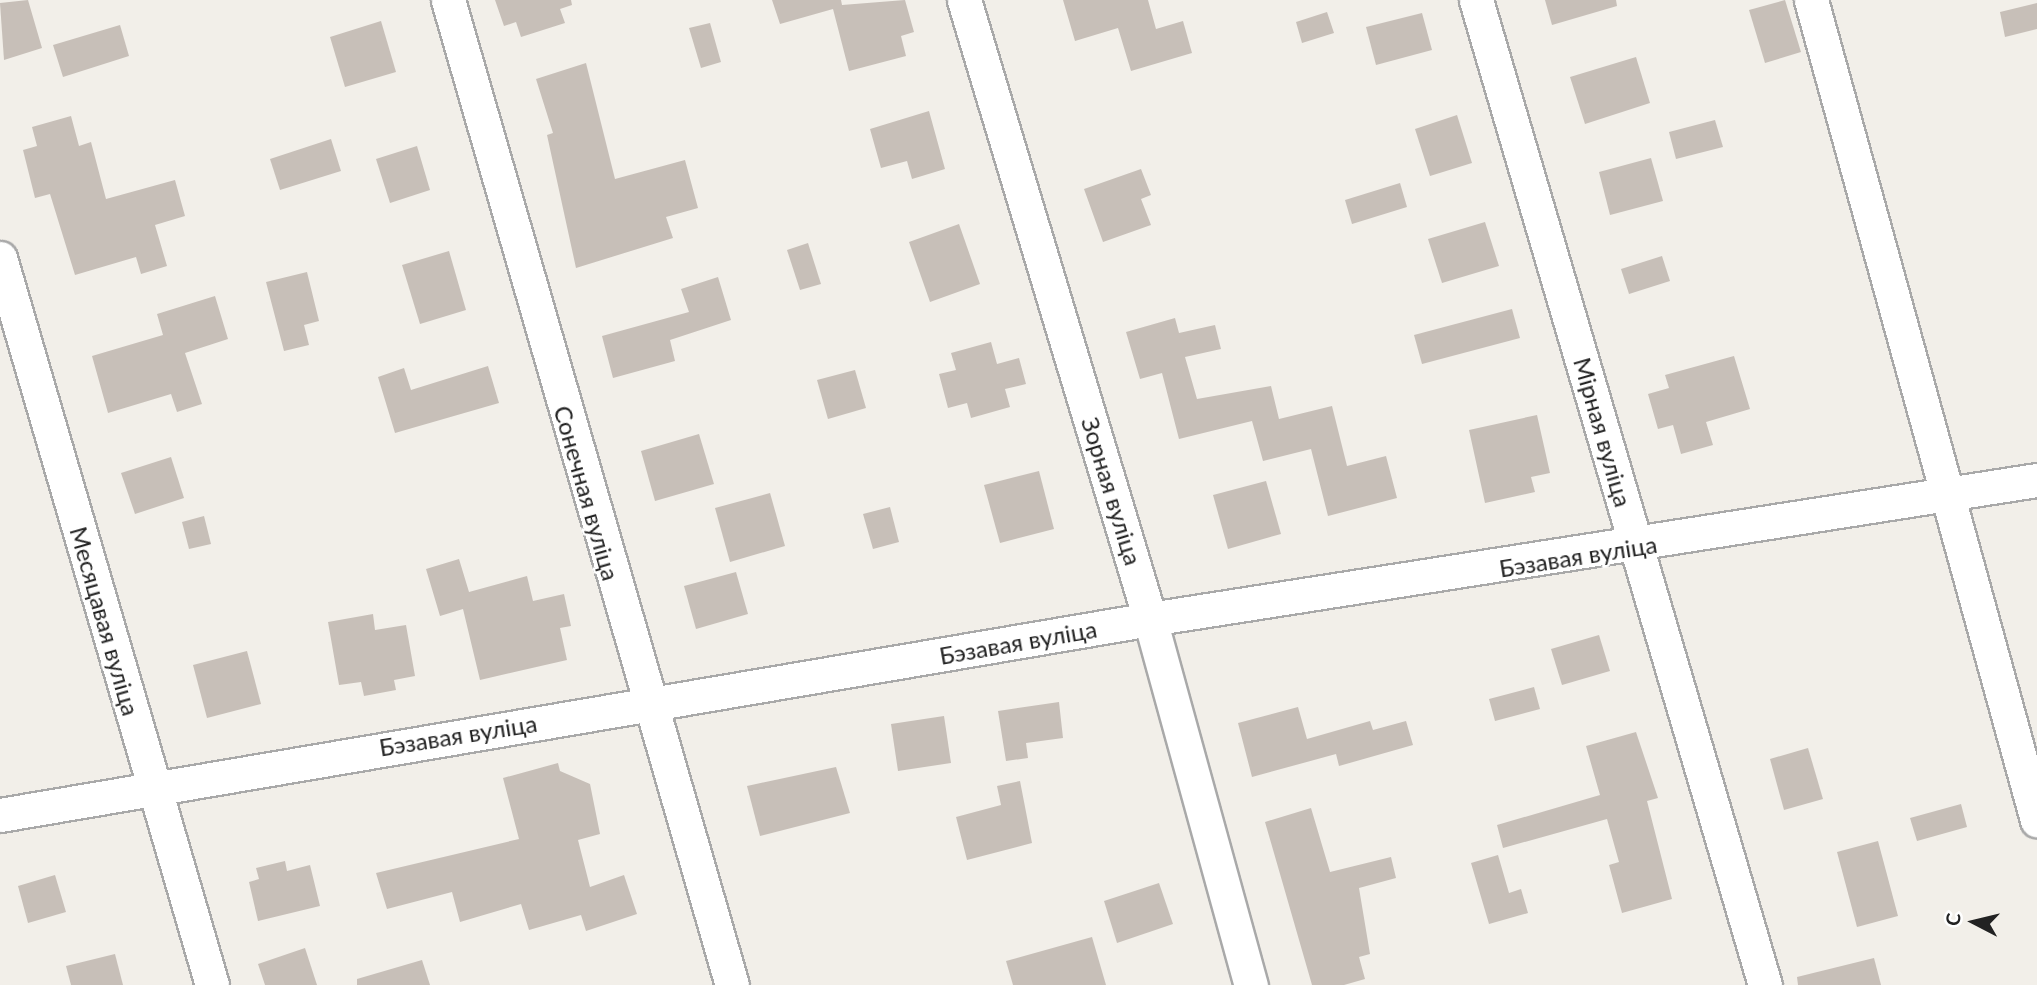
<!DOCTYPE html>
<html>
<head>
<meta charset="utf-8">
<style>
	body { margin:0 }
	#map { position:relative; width:2037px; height:985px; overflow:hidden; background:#f2efe9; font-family:Lato,sans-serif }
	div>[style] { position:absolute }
	.building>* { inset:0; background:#c7bfb8 }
	.roads { filter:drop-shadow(2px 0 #a9a9a9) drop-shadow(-2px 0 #a9a9a9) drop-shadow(0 2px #a9a9a9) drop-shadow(0 -2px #a9a9a9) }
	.minor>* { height:33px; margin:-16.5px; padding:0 16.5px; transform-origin:16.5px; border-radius:16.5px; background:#fff }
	span { translate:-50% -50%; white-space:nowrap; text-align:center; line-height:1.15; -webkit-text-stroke:5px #fff; paint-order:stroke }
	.street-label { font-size:24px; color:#222 }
	.north { position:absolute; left:1939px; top:887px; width:70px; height:70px; -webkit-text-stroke:5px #fff; paint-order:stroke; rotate:277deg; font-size:19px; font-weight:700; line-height:28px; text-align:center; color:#222 }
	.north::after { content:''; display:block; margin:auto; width:24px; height:32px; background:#222; clip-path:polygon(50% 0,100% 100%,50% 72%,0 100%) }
</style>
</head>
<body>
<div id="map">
	<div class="building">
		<div style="clip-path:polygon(28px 0,42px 48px,4px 60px,0 3px)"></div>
		<div style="clip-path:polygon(495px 0,571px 0,572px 5px,560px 9px,565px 23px,521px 37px,516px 22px,504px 26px)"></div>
		<div style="clip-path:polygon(772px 0,841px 0,842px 5px,905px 0,914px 32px,901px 36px,906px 56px,849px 71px,833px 9px,780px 24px)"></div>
		<div style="clip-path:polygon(1063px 0,1148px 0,1156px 29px,1183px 21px,1192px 53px,1131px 71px,1118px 28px,1075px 41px)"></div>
		<div style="clip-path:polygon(1545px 0,1616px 0,1617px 6px,1552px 25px)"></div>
		<div style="clip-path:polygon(1785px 0,1801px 52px,1765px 63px,1749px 10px)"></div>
		<div style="clip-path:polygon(2037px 3px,2037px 29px,2005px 37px,2000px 12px)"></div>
		<div style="clip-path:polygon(1327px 12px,1334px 33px,1302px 43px,1296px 22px)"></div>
		<div style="clip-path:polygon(1422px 13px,1432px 50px,1376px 65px,1366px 27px)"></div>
		<div style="clip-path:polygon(381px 21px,396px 72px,345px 87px,330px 37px)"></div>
		<div style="clip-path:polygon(710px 23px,721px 62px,701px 68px,689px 28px)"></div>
		<div style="clip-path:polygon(120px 25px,129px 56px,63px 77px,53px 45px)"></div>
		<div style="clip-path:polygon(1636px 57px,1650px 103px,1585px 124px,1570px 77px)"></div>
		<div style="clip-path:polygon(586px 63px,615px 179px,685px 160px,698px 208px,666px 217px,673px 238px,576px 268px,547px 135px,553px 133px,536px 79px)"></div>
		<div style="clip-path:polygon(929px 111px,945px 169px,912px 179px,907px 161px,881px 168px,870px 129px)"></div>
		<div style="clip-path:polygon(1457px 115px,1472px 163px,1430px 176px,1415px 129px)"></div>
		<div style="clip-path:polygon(71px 116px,79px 146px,91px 142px,106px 199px,175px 180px,185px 216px,155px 225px,167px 266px,141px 274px,136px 257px,75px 275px,50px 194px,35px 198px,23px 150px,37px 146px,32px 127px)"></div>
		<div style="clip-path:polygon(1715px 120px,1723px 147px,1676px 159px,1669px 132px)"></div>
		<div style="clip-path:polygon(331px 139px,341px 171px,280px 190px,270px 159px)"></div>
		<div style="clip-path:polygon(417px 146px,430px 190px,390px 203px,376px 159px)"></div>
		<div style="clip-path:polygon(1651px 158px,1663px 201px,1610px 215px,1599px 172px)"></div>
		<div style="clip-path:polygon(1141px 169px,1151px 195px,1141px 199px,1151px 225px,1103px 242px,1084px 189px)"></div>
		<div style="clip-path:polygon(1400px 183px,1407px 207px,1352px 224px,1345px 200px)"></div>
		<div style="clip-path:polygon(1485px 222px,1499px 266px,1442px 283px,1428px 239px)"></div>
		<div style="clip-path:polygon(959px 224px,980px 284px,930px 302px,909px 242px)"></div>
		<div style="clip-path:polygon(808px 243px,821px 284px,800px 290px,787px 250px)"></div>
		<div style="clip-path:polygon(449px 251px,466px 310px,420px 324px,402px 265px)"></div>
		<div style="clip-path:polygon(1662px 256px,1670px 281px,1629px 294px,1621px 269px)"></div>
		<div style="clip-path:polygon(307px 272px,319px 321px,304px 325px,309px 345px,284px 351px,266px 282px)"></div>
		<div style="clip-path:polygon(718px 277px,731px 320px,670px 340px,675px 361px,613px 378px,602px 336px,689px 312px,681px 289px)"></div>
		<div style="clip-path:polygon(215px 296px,228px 339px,185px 353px,202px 404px,177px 412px,171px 394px,108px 413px,92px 356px,163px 335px,157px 314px)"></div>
		<div style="clip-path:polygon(1512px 309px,1520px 338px,1422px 364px,1414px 335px)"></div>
		<div style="clip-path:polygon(1175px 318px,1179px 333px,1215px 325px,1221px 349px,1185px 357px,1197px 399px,1271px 386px,1279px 419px,1332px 406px,1347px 466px,1386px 456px,1397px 498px,1328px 516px,1311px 449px,1263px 461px,1252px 421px,1179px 439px,1162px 373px,1140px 379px,1126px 332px)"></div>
		<div style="clip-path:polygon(991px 342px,997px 364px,1019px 358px,1026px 384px,1005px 389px,1010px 407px,971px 418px,967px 403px,948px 408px,939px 374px,956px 370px,951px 353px)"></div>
		<div style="clip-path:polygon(1734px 356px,1750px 409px,1706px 422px,1713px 445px,1681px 454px,1673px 425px,1658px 429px,1648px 394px,1669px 388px,1665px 375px)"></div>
		<div style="clip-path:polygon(488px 366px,499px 403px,395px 433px,378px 377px,404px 368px,411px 390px)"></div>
		<div style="clip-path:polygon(855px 370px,866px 408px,828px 419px,817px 380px)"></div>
		<div style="clip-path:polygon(1537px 415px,1550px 473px,1531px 477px,1535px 492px,1485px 503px,1469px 430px)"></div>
		<div style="clip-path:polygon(699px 434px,714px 484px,655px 501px,641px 451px)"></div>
		<div style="clip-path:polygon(171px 457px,184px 498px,135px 514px,121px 473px)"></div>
		<div style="clip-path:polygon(1039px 471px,1054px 529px,1000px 543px,984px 485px)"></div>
		<div style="clip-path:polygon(1266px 481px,1281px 534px,1228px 549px,1213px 495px)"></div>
		<div style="clip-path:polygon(770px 493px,785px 546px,730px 562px,715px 508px)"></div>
		<div style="clip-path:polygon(890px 507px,899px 542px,873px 549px,863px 514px)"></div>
		<div style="clip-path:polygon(204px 516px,211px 544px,189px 549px,182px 522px)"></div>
		<div style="clip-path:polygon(459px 559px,469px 592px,527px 576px,533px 601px,564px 594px,571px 626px,560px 628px,567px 660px,480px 680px,463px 609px,440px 616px,426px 569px)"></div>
		<div style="clip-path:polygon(736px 572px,748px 614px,696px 629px,684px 586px)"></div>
		<div style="clip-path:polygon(373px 614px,375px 630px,406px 625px,415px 676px,394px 680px,396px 690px,364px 696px,361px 682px,339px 685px,328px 622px)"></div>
		<div style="clip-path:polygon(1599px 635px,1610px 671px,1562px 685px,1551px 649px)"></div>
		<div style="clip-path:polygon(247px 651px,261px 704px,207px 718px,193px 665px)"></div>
		<div style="clip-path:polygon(1534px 687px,1540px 709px,1495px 721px,1489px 699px)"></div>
		<div style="clip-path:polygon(1059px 702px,1063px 738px,1026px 743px,1028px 758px,1006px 761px,998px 711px)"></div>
		<div style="clip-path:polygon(1298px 707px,1307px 739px,1370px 721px,1373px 730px,1406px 721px,1413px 745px,1339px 766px,1336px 754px,1252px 777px,1238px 723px)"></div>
		<div style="clip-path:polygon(944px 716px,951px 763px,898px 771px,891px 724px)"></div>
		<div style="clip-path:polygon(1636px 732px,1658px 798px,1647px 801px,1672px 899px,1622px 913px,1609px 865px,1619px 862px,1607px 819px,1503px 848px,1497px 825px,1600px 795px,1586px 746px)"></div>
		<div style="clip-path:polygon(1808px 748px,1823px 799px,1784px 810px,1770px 759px)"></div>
		<div style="clip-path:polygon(558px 763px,560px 771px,590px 784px,600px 834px,578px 840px,590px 887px,624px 875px,637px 914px,586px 931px,581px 915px,529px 930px,521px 904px,460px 922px,452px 892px,387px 909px,376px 873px,519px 839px,503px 778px)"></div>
		<div style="clip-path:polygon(836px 767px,850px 813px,760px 836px,747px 786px)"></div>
		<div style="clip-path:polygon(1020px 781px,1032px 843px,967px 860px,956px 817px,1001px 805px,997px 786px)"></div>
		<div style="clip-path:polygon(1961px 804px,1967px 827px,1917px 841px,1910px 818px)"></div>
		<div style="clip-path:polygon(1311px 808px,1330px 872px,1391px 857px,1396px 878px,1359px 888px,1370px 954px,1359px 957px,1365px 979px,1344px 985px,1312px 985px,1265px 822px)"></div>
		<div style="clip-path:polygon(1878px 841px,1898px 916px,1857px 927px,1837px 852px)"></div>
		<div style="clip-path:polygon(1498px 855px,1509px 893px,1521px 889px,1528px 913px,1489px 924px,1471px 863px)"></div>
		<div style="clip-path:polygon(285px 861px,287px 871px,310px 865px,320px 906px,258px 921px,249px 882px,259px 879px,256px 868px)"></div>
		<div style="clip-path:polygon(55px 875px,66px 912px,28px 923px,18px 886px)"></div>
		<div style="clip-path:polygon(1159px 883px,1173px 924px,1117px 943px,1104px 901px)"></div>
		<div style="clip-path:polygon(1092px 937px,1106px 985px,1013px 985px,1006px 961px)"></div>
		<div style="clip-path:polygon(305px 948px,317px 985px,265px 985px,258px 964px)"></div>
		<div style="clip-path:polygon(115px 954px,123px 985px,71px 985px,66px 966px)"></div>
		<div style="clip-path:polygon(1874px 958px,1881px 985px,1798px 985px,1797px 977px)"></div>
		<div style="clip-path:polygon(422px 960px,430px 985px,357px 985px,357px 979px)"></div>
	</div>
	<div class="roads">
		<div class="minor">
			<div style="left:448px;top:0;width:1025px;rotate:73.92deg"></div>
			<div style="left:964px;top:0;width:646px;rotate:73.28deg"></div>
			<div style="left:1150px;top:619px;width:380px;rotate:74.6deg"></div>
			<div style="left:1476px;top:0;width:1027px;rotate:73.65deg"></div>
			<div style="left:1811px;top:0;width:851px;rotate:74.59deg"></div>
			<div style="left:0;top:258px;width:757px;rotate:73.74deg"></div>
			<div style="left:0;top:815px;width:1167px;rotate:-9.67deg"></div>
			<div style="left:1150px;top:619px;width:898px;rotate:-8.91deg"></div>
		</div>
	</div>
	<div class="street-label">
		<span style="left:1603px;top:432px;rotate:74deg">Мірная вуліца</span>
		<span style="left:1112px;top:491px;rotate:73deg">Зорная вуліца</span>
		<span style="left:587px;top:493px;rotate:74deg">Сонечная вуліца</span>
		<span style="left:1578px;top:556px;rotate:-9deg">Бэзавая вуліца</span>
		<span style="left:105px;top:621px;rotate:74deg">Месяцавая вуліца</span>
		<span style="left:1018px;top:642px;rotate:-10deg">Бэзавая вуліца</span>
		<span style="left:458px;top:735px;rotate:-9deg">Бэзавая вуліца</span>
	</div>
	<div class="north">С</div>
</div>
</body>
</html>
